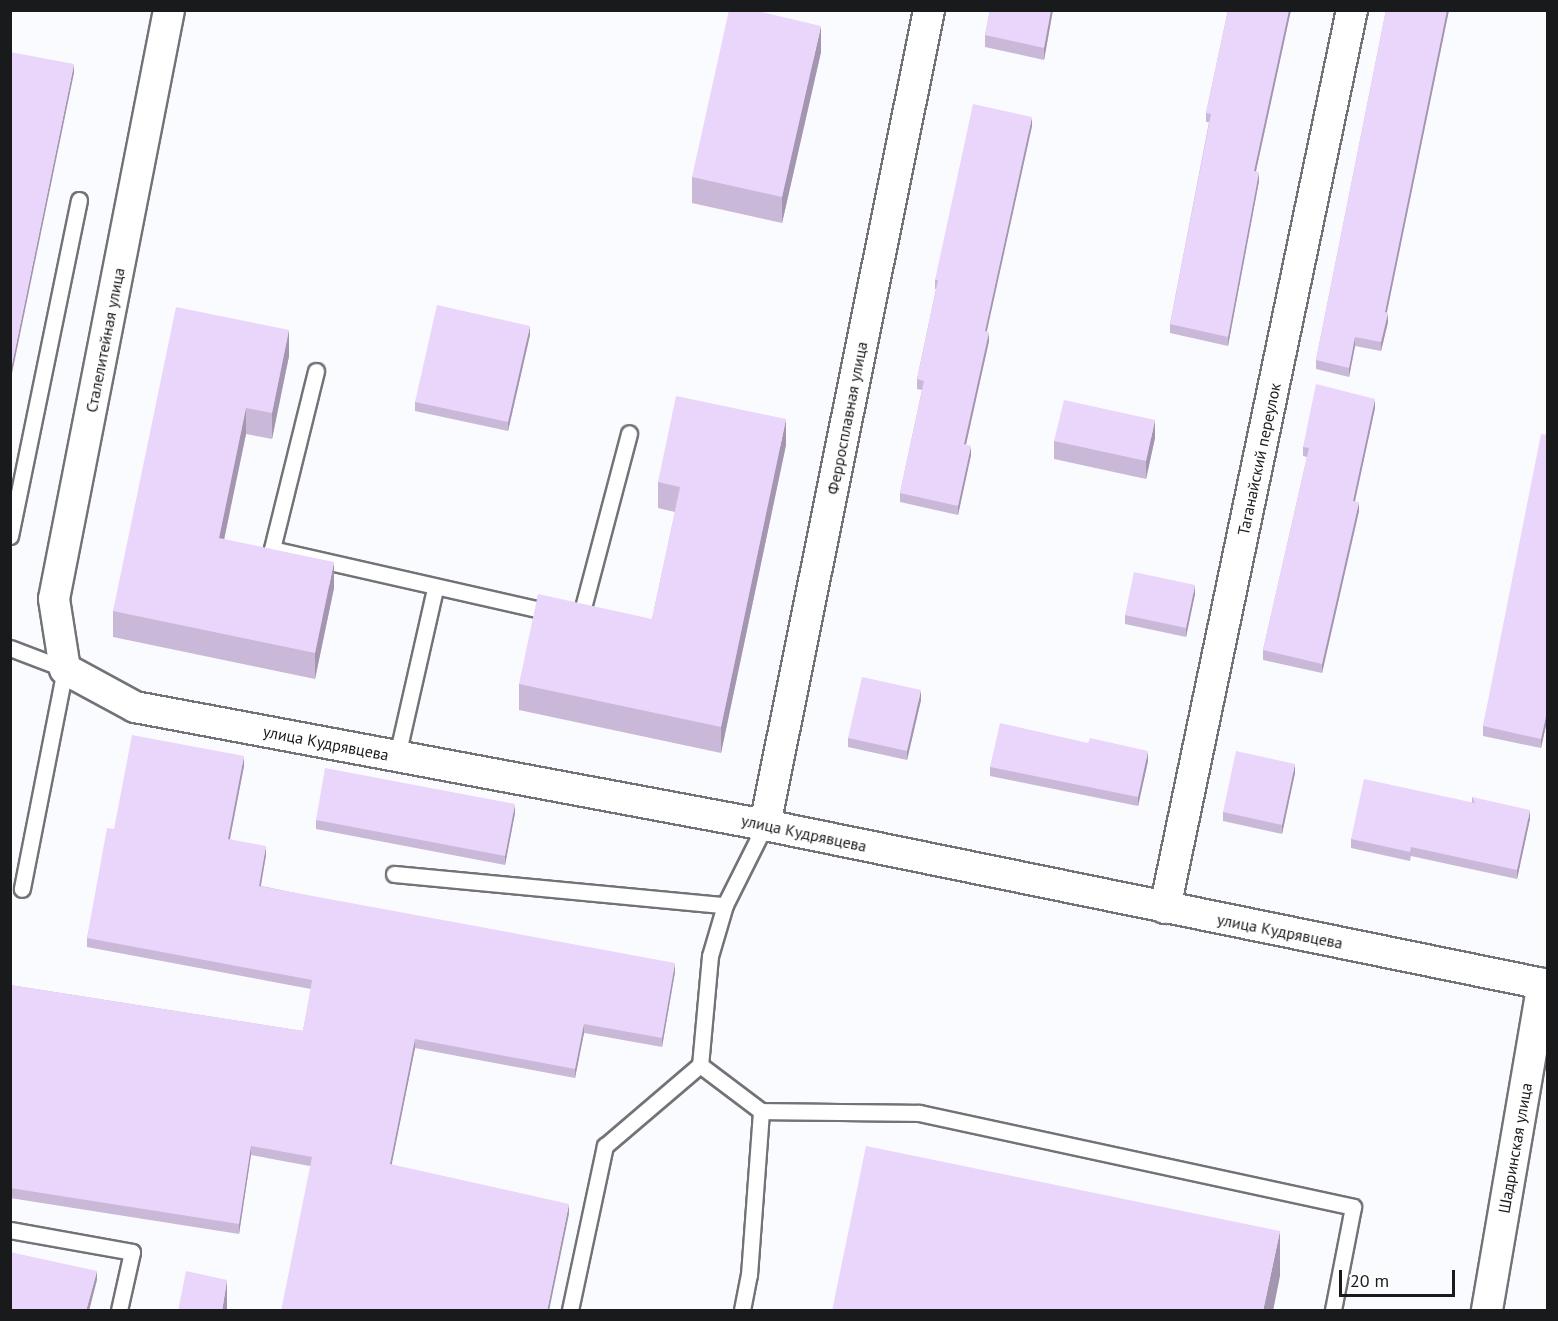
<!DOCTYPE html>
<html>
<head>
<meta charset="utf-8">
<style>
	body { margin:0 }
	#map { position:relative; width:1558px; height:1321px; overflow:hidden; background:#fafbff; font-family:"PT Sans",sans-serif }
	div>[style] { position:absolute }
	.roads { filter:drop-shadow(2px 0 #727377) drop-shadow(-2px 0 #727377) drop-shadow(0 2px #727377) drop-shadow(0 -2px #727377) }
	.lane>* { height:15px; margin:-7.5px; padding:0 7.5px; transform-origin:7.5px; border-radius:7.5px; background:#fff }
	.street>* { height:30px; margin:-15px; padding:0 15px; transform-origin:15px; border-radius:15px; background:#fff }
	.wall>* { inset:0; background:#c9b8d8 }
	.shaded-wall>* { inset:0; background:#a496b0 }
	.building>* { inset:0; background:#ead6fb }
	span { translate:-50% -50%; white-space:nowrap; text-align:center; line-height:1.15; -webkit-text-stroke:4.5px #fff; paint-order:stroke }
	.street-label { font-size:16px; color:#191a1b }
	.frame { position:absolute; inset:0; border:12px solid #191a1b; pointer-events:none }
	.scale { position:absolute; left:1339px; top:1270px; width:116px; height:27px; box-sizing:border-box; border:3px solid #191a1b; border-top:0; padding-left:8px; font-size:18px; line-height:21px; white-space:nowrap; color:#191a1b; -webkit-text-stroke:4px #fff; paint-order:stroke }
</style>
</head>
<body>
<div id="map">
	<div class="roads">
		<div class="lane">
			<div style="left:316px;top:371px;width:183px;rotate:103.9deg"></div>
			<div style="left:272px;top:549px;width:288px;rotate:12.8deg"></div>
			<div style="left:10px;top:536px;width:343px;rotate:-78.4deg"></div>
			<div style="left:577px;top:618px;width:3px;rotate:18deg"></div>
			<div style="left:580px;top:619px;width:192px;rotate:-75.2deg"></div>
			<div style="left:10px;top:648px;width:59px;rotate:20.9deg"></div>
			<div style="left:65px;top:669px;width:224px;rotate:101.1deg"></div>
			<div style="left:397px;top:756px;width:171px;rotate:-77.2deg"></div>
			<div style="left:765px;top:825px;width:89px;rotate:116.6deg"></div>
			<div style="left:725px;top:905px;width:53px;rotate:106.4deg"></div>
			<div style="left:710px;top:956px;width:109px;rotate:95.2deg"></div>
			<div style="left:700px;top:1065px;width:76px;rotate:37deg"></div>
			<div style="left:761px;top:1111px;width:158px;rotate:0.7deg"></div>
			<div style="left:919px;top:1113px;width:444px;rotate:12.2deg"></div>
			<div style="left:1353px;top:1207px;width:105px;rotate:101deg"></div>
			<div style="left:394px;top:874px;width:332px;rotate:5.4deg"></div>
			<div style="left:10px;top:1230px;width:124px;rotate:10.2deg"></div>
			<div style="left:132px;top:1252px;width:59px;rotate:102.6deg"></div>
			<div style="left:570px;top:1310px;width:168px;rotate:-78deg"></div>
			<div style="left:605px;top:1146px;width:125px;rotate:-40.5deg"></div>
			<div style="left:742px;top:1310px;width:36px;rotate:-79deg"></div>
			<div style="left:749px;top:1275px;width:164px;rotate:-85.8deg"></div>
		</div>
		<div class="street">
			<div style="left:169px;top:10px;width:600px;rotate:101.05deg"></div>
			<div style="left:54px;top:599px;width:71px;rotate:81.1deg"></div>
			<div style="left:65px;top:669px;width:80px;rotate:28.5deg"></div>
			<div style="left:135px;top:707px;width:641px;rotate:10.61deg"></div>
			<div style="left:765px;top:825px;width:799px;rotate:11.55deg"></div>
			<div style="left:765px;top:825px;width:831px;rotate:-78.62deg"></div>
			<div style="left:1165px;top:908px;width:917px;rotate:-78.24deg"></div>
			<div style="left:1487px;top:1310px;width:331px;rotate:-80.3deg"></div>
		</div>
	</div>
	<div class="wall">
		<div style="clip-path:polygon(990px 10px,1053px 10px,1044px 60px,985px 47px,985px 35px)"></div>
		<div style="clip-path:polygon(1228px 10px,1291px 10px,1256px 171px,1259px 181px,1228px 346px,1170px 333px,1170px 324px,1209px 122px,1206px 122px,1206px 113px)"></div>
		<div style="clip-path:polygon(1386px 10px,1449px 10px,1387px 312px,1388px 322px,1381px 351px,1355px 346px,1349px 377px,1316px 369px,1316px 360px)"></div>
		<div style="clip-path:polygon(821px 52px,782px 223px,692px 203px,692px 177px)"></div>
		<div style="clip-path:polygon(1032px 126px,986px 331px,989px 341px,966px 445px,971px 455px,958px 515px,900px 502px,900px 493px,922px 390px,917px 389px,917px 379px,936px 289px,935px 289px,935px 280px)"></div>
		<div style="clip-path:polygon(289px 330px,289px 356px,272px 439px,246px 434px,224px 539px,334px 588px,315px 679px,113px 637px,113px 611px)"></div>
		<div style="clip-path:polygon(530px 335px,508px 431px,415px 411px,415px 402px)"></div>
		<div style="clip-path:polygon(1375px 408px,1355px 501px,1359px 511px,1322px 673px,1263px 660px,1263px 650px,1307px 457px,1303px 456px,1303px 447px)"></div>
		<div style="clip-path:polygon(1548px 435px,1548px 716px,1541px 748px,1483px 736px,1483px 726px)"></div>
		<div style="clip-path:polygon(1155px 438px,1146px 479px,1054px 459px,1054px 441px)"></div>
		<div style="clip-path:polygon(786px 445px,721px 753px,519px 710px,519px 684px,652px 619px,675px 512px,658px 508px,658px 482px)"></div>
		<div style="clip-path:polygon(1195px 594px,1186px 637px,1125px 624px,1125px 615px)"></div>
		<div style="clip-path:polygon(921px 700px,907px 760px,848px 747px,848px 738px)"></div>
		<div style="clip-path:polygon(1148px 761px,1138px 806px,990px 776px,990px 767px)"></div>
		<div style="clip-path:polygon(244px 766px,230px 839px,266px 855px,261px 886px,675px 972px,662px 1047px,584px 1033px,575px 1078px,415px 1048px,391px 1165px,569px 1214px,251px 1155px,239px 1234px,10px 1198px,10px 985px,303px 1031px,311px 989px,87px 947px,87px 938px,114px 829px)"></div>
		<div style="clip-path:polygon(1295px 773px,1282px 834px,1223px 821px,1223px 812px)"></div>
		<div style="clip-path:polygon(1472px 797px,1530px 819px,1517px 879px,1411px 856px,1410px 861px,1351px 848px,1351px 839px,1472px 802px)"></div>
		<div style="clip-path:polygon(515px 813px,505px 865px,316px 829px,316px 820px)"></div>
	</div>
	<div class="shaded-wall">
		<div style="clip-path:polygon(1051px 10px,1053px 10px,1044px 60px,1044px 48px)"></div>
		<div style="clip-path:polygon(1289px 10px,1291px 10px,1254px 180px,1254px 171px)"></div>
		<div style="clip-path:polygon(1447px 10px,1449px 10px,1385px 321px,1385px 312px)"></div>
		<div style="clip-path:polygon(821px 26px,821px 52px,782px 223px,782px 197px)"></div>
		<div style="clip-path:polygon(74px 64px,74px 73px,10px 383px,10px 374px)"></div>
		<div style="clip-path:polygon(1032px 117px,1032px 126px,985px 340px,985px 331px)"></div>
		<div style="clip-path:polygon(1259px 172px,1259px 181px,1228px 346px,1228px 337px)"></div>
		<div style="clip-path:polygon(1388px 313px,1388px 322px,1381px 351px,1381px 342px)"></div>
		<div style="clip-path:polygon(530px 326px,530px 335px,508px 431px,508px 422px)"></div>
		<div style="clip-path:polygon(289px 330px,289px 356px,272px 439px,272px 413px)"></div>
		<div style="clip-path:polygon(989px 332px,989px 341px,964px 453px,964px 444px)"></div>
		<div style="clip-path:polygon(1355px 337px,1355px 346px,1349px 377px,1349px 368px)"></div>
		<div style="clip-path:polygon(1375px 399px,1375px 408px,1353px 510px,1353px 501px)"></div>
		<div style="clip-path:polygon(246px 408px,246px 434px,219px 564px,219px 538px)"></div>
		<div style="clip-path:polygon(786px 419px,786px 445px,721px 753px,721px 727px)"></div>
		<div style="clip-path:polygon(1155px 420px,1155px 438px,1146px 479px,1146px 461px)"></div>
		<div style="clip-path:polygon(971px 446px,971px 455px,958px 515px,958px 506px)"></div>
		<div style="clip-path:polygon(1359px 502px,1359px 511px,1322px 673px,1322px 664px)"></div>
		<div style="clip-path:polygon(334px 562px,334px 588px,315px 679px,315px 653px)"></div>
		<div style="clip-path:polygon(1195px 585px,1195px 594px,1186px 637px,1186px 628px)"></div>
		<div style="clip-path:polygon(921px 690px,921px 700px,907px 760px,907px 751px)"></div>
		<div style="clip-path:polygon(1548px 707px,1548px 716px,1541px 748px,1541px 739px)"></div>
		<div style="clip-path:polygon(1148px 751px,1148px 761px,1138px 806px,1138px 797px)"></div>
		<div style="clip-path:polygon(244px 756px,244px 766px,228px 848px,228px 839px)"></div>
		<div style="clip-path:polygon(1295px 764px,1295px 773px,1282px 834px,1282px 825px)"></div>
		<div style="clip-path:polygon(515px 804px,515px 813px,505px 865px,505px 856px)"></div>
		<div style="clip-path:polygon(1530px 810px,1530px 819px,1517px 879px,1517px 870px)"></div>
		<div style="clip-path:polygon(266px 846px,266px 855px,259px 895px,259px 886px)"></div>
		<div style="clip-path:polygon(675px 963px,675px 972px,662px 1047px,662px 1038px)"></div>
		<div style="clip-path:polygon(584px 1024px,584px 1033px,575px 1078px,575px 1069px)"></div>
		<div style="clip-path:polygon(415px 1039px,415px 1048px,390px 1173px,390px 1164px)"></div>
		<div style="clip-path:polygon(251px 1146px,251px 1155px,239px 1234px,239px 1224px)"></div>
		<div style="clip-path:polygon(569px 1204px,569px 1214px,549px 1311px,547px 1311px)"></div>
		<div style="clip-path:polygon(1280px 1231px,1280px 1276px,1273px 1311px,1263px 1311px)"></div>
		<div style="clip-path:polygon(97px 1271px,97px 1280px,89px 1311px,86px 1311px)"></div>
		<div style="clip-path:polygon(227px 1280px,227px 1311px,222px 1311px)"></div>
	</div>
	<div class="building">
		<div style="clip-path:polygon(729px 10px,753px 10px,821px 26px,782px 197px,692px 177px)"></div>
		<div style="clip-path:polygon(990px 10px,1051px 10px,1044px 48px,985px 35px)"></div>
		<div style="clip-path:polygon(1228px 10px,1289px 10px,1254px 171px,1259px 172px,1228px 337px,1170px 324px,1211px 114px,1206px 113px)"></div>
		<div style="clip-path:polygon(1386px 10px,1447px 10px,1385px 312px,1388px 313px,1381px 342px,1355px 337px,1349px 368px,1316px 360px)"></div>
		<div style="clip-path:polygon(10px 52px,74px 64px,10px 374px)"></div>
		<div style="clip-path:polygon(973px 104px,1032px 117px,985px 331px,989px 332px,964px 444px,971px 446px,958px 506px,900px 493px,924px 381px,917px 379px,938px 280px,935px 280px)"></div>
		<div style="clip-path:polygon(437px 305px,530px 326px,508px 422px,415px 402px)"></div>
		<div style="clip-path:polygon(176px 307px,289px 330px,272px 413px,246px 408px,219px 538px,334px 562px,315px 653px,113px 611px)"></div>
		<div style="clip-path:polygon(1316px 384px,1375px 399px,1353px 501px,1359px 502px,1322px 664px,1263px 650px,1309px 448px,1303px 447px)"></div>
		<div style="clip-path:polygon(676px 396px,786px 419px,721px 727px,519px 684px,538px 594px,652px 619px,680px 487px,658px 482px)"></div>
		<div style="clip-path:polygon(1064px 400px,1155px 420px,1146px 461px,1054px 441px)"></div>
		<div style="clip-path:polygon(1541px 434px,1548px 435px,1548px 707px,1541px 739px,1483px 726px)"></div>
		<div style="clip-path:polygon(1134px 572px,1195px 585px,1186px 628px,1125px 615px)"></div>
		<div style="clip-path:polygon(862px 677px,921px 690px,907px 751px,848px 738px)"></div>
		<div style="clip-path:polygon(1000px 723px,1088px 743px,1090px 738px,1148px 751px,1138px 797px,990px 767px)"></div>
		<div style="clip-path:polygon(132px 735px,244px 756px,228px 839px,266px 846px,259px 886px,675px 963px,662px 1038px,584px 1024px,575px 1069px,415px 1039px,390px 1164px,569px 1204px,547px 1311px,281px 1311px,312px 1157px,251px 1146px,239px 1224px,10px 1188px,10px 985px,303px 1031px,312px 980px,87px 938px,107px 828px,114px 829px)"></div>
		<div style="clip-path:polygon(1236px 751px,1295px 764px,1282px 825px,1223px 812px)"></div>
		<div style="clip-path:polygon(325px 768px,515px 804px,505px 856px,316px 820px)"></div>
		<div style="clip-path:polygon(1364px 779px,1475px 803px,1472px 797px,1530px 810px,1517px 870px,1411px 847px,1410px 852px,1351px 839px)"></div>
		<div style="clip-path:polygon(866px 1146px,1280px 1231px,1263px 1311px,832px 1311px)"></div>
		<div style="clip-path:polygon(10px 1252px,97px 1271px,86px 1311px,10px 1311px)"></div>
		<div style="clip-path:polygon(186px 1271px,227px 1280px,222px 1311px,178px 1311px)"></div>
	</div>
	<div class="street-label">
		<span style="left:105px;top:340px;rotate:-79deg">Сталелитейная улица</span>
		<span style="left:847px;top:418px;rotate:-79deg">Ферросплавная улица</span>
		<span style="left:1259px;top:459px;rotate:-78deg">Таганайский переулок</span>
		<span style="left:326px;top:743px;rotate:11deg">улица Кудрявцева</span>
		<span style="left:804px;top:833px;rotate:12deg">улица Кудрявцева</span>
		<span style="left:1280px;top:931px;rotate:11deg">улица Кудрявцева</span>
		<span style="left:1515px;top:1148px;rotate:-80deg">Шадринская улица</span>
	</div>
	<div class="frame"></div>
	<div class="scale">20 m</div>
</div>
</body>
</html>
